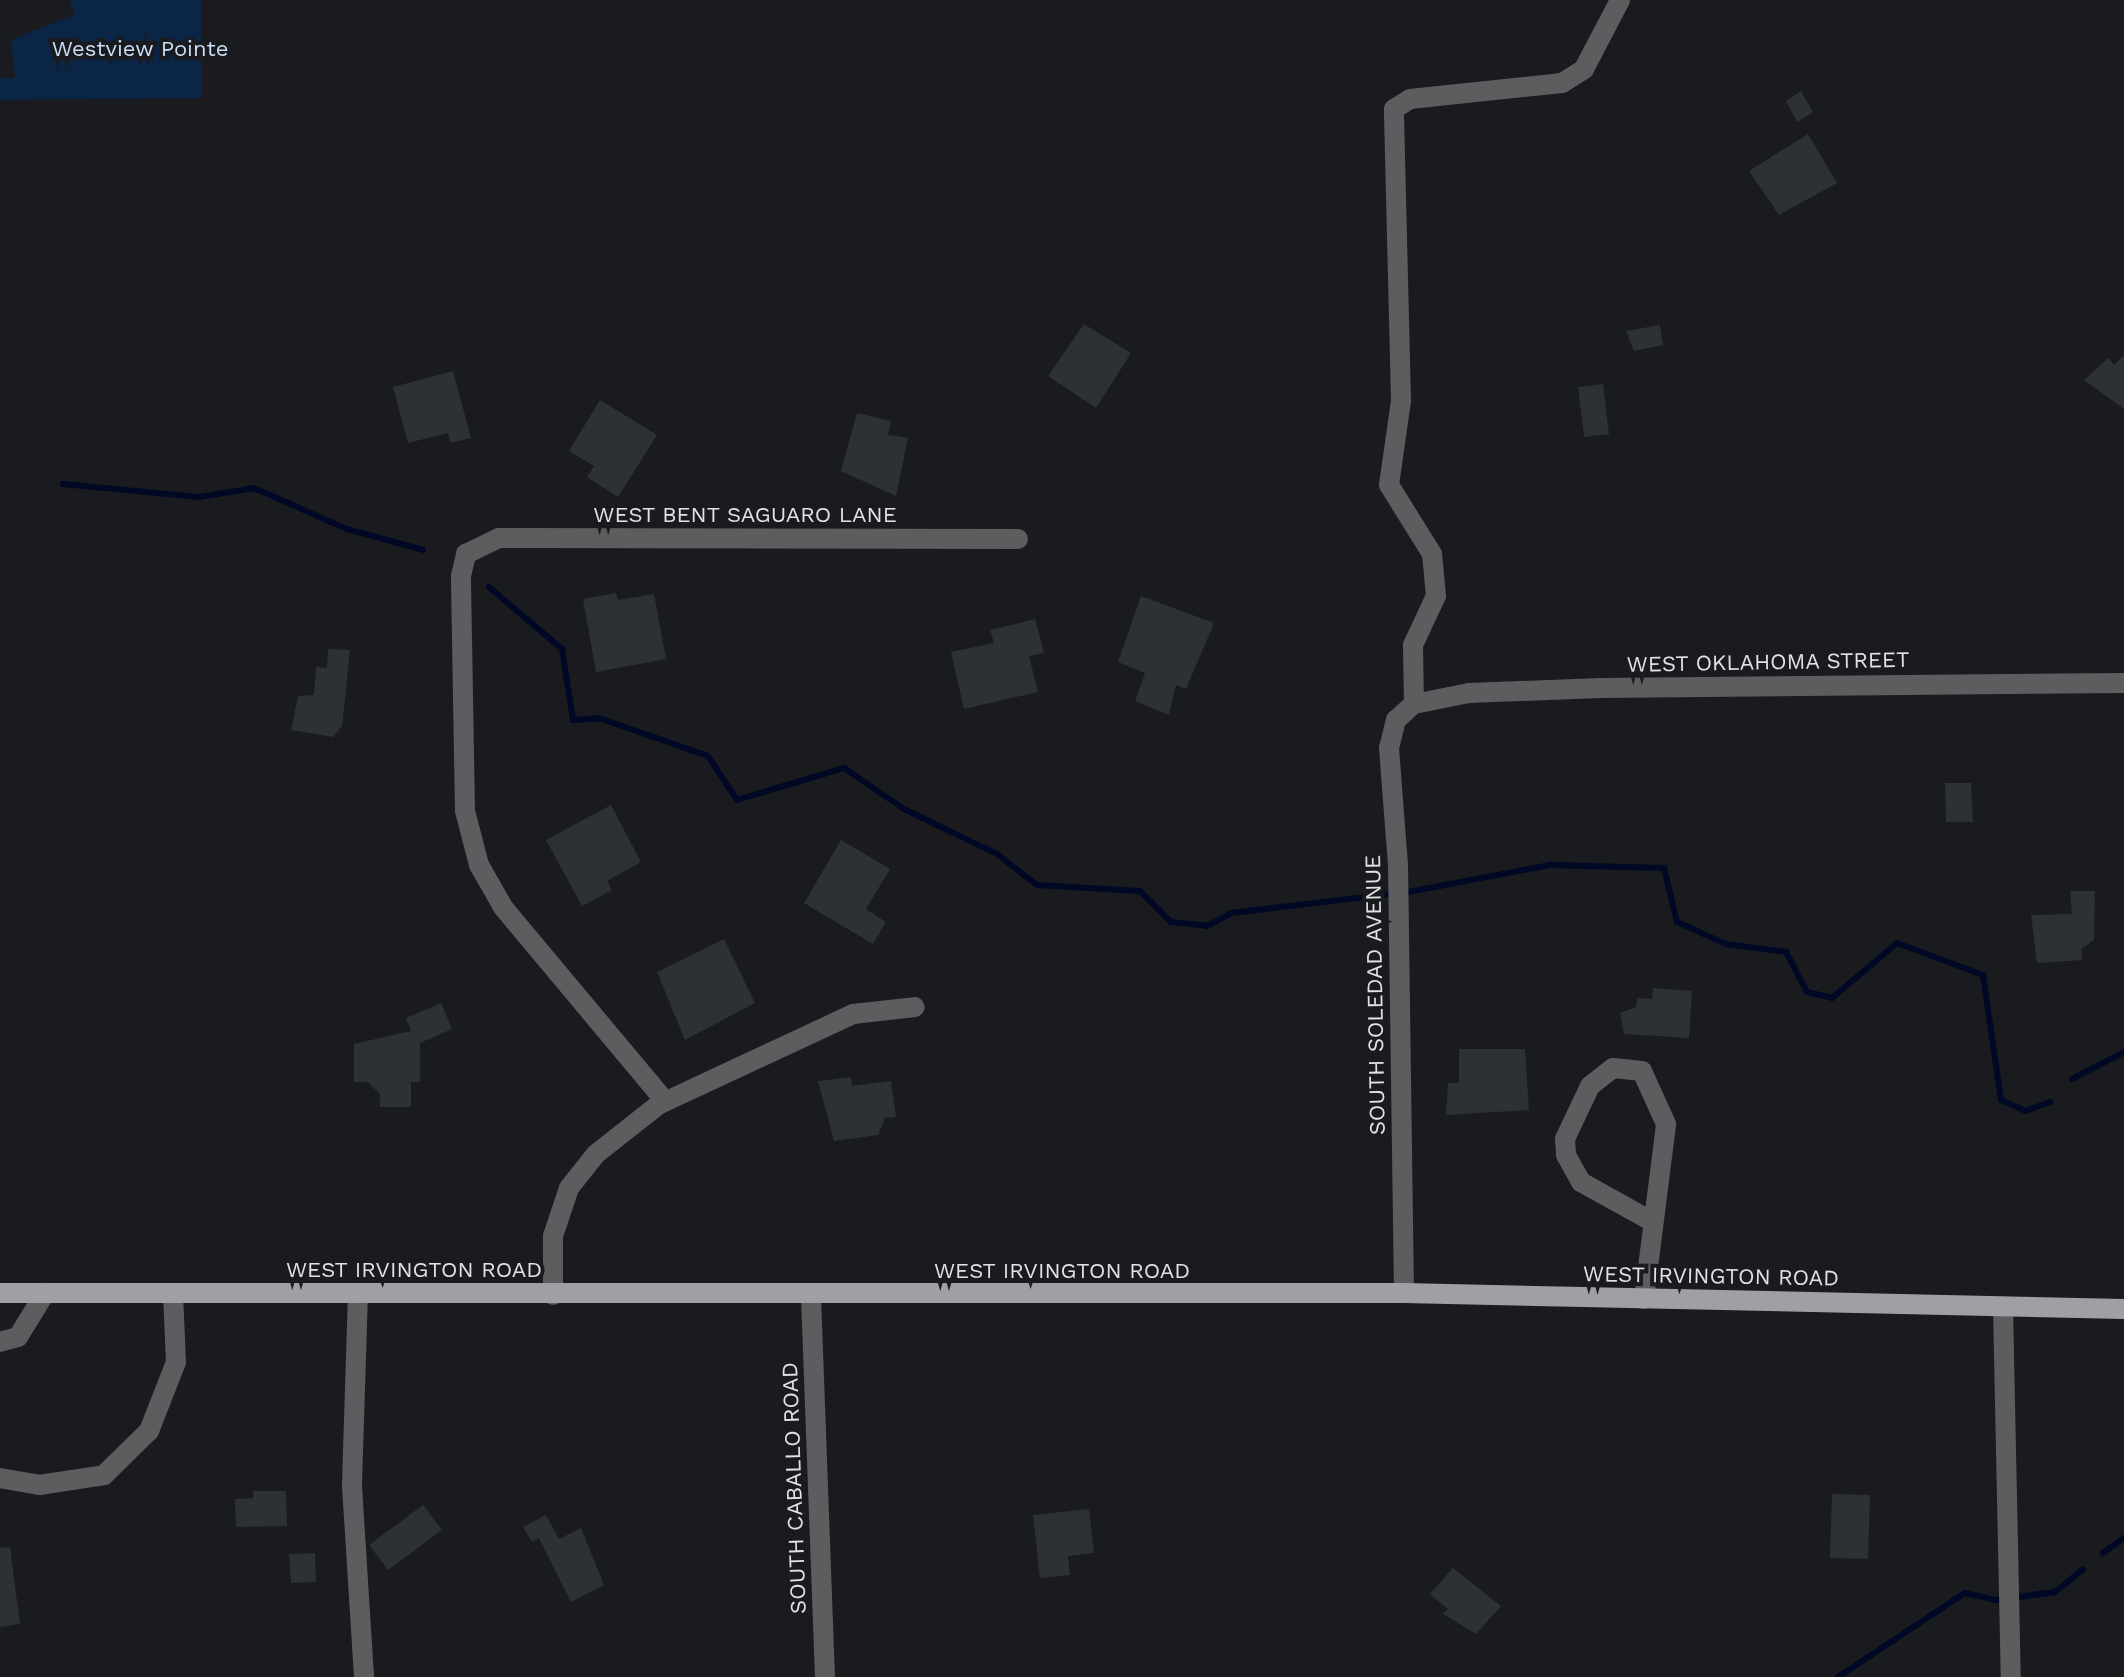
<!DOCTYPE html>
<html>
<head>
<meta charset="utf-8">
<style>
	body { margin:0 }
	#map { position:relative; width:2124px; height:1677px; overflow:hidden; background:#191b1e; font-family:"Work Sans",sans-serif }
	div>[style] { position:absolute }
	.green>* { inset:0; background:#0b2547 }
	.stream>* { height:6px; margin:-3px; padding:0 3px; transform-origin:3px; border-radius:3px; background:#000826 }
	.building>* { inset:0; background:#2e3134 }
	.minor>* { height:20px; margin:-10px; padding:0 10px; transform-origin:10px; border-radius:10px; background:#5c5d5f }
	.major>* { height:20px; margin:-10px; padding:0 10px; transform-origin:10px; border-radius:10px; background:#9ea0a4 }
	span { translate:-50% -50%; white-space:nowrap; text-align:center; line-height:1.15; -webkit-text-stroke:8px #191b1e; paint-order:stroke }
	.park-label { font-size:22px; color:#c9defb }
	.street-label { font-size:22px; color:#e0e2e4 }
</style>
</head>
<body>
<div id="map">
	<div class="green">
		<div style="clip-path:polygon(69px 0,201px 0,202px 98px,0 100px,0 78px,15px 78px,11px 40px,75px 14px)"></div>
	</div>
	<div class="stream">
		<div style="left:63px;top:484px;width:137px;rotate:5.5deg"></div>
		<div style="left:199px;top:497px;width:56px;rotate:-9.3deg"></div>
		<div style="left:254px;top:488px;width:102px;rotate:23.8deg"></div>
		<div style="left:347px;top:529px;width:79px;rotate:15.4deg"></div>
		<div style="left:489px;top:587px;width:96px;rotate:40.3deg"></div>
		<div style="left:562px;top:649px;width:72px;rotate:81.2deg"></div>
		<div style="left:573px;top:720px;width:26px;rotate:-4deg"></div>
		<div style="left:599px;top:718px;width:115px;rotate:19.2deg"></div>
		<div style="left:708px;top:756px;width:53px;rotate:56.6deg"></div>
		<div style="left:737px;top:800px;width:112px;rotate:-16.7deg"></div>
		<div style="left:844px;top:768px;width:73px;rotate:34.3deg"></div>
		<div style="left:904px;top:809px;width:103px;rotate:25.8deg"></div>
		<div style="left:997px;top:854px;width:51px;rotate:37.8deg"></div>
		<div style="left:1037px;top:885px;width:103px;rotate:3.3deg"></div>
		<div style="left:1140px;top:891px;width:44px;rotate:45deg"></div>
		<div style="left:1171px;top:922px;width:36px;rotate:6deg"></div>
		<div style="left:1207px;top:926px;width:27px;rotate:-28deg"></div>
		<div style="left:1231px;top:913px;width:178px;rotate:-6.8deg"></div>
		<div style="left:1408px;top:892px;width:145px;rotate:-10.8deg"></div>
		<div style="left:1550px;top:865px;width:114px;rotate:1.5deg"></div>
		<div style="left:1664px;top:868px;width:56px;rotate:76.5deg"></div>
		<div style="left:1677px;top:922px;width:54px;rotate:24.2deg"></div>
		<div style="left:1726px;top:944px;width:61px;rotate:7.6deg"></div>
		<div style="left:1786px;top:952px;width:45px;rotate:62.3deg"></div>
		<div style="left:1807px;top:992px;width:26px;rotate:13deg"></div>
		<div style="left:1832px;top:998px;width:85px;rotate:-40.2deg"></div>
		<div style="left:1897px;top:943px;width:92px;rotate:20.4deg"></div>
		<div style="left:1983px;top:975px;width:126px;rotate:81.8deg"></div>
		<div style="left:2001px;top:1100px;width:27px;rotate:24deg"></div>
		<div style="left:2026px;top:1111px;width:26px;rotate:-21deg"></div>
		<div style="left:2072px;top:1079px;width:59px;rotate:-27.4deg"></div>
		<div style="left:2103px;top:1553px;width:26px;rotate:-36deg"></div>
		<div style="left:1838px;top:1677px;width:152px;rotate:-33.5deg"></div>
		<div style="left:1965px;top:1593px;width:32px;rotate:13deg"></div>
		<div style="left:1996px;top:1600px;width:60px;rotate:-7.7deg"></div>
		<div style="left:2055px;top:1592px;width:36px;rotate:-39deg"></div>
	</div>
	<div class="building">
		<div style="clip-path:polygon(1801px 91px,1813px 112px,1797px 122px,1786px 101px)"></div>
		<div style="clip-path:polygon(1808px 134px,1837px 183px,1779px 215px,1749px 171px)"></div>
		<div style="clip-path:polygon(1084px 324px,1131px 353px,1096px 408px,1048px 376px)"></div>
		<div style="clip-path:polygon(1660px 325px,1663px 345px,1634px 351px,1626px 331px)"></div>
		<div style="clip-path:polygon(2124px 355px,2124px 409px,2084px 380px,2108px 358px,2114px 365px)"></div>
		<div style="clip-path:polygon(453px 371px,471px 438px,450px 443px,448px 433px,408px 443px,393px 387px)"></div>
		<div style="clip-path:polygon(1603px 384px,1609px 434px,1584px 437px,1578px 387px)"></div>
		<div style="clip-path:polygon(600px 400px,657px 435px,618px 497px,587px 477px,594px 466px,569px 451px)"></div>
		<div style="clip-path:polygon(857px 413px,891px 421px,888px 435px,908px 438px,896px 496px,841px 471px)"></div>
		<div style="clip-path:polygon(616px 593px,618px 600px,654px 594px,666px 659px,596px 672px,583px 599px)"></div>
		<div style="clip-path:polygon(1141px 596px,1214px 623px,1186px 689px,1176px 685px,1169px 715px,1135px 701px,1145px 673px,1118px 662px)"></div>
		<div style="clip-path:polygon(1035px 619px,1044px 653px,1029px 656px,1038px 692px,964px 709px,951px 652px,994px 643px,990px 630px)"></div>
		<div style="clip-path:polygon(328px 649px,350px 650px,342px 726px,333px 737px,291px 730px,298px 696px,314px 695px,316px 667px,327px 668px)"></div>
		<div style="clip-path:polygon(1945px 783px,1971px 783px,1973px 822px,1946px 822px)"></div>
		<div style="clip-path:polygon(611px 805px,641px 862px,607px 881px,612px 890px,582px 906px,546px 840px)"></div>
		<div style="clip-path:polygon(841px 840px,890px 869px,866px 909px,886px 922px,873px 944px,804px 903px)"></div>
		<div style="clip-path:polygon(2070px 891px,2095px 891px,2094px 940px,2081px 949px,2082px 960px,2037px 963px,2031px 915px,2072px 914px)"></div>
		<div style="clip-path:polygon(724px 939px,755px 1003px,685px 1040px,657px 972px)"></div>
		<div style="clip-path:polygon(1653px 988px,1692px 991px,1689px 1038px,1624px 1034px,1620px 1013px,1636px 1007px,1637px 998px,1652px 999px)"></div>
		<div style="clip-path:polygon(441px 1003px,452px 1029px,420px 1043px,420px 1082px,411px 1082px,411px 1107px,380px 1107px,380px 1094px,368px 1082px,354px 1082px,354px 1044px,411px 1031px,406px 1018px)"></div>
		<div style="clip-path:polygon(1459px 1049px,1525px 1049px,1529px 1110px,1446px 1115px,1448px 1083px,1459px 1083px)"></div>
		<div style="clip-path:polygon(851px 1077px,852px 1086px,891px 1081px,896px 1117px,885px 1118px,878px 1135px,834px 1141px,818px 1081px)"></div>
		<div style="clip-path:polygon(253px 1491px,286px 1491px,287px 1526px,236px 1527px,235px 1499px,253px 1498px)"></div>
		<div style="clip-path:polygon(1832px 1494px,1870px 1495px,1868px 1559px,1830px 1558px)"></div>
		<div style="clip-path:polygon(423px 1505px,442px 1530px,388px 1570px,369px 1545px)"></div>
		<div style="clip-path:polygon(1089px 1509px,1094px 1553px,1068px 1556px,1070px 1575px,1040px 1578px,1033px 1515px)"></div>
		<div style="clip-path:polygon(546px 1515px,559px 1539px,581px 1528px,604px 1585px,571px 1602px,539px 1538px,532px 1542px,523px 1527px)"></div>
		<div style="clip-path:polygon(10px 1547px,20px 1624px,0 1627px,0 1548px)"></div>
		<div style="clip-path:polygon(315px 1553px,316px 1582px,291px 1583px,289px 1554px)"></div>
		<div style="clip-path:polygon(1453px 1568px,1501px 1606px,1476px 1634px,1443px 1614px,1448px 1609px,1430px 1594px)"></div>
	</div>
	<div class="minor">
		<div style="left:1414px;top:704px;width:59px;rotate:-91deg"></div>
		<div style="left:1413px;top:645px;width:54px;rotate:-64.9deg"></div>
		<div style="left:1436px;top:596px;width:42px;rotate:-95.4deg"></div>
		<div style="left:1432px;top:554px;width:81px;rotate:-121.9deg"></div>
		<div style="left:1389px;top:485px;width:85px;rotate:-81.9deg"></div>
		<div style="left:1401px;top:401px;width:292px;rotate:-91.4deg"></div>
		<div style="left:1394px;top:109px;width:19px;rotate:-32deg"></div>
		<div style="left:1410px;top:99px;width:153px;rotate:-6deg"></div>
		<div style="left:1562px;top:83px;width:26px;rotate:-32deg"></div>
		<div style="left:1584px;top:69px;width:78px;rotate:-62.4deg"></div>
		<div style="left:665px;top:1101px;width:253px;rotate:-129.9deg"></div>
		<div style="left:503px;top:907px;width:48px;rotate:-119.7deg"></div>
		<div style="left:479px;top:865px;width:56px;rotate:-104.5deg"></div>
		<div style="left:465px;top:811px;width:235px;rotate:-91deg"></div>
		<div style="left:461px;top:576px;width:23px;rotate:-77deg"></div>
		<div style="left:466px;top:554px;width:37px;rotate:-26deg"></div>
		<div style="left:499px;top:538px;width:519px;rotate:0.11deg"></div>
		<div style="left:358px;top:1293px;width:193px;rotate:91.8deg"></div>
		<div style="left:352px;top:1486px;width:191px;rotate:86.4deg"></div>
		<div style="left:1404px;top:1293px;width:428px;rotate:-90.8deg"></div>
		<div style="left:1398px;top:865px;width:117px;rotate:-94.4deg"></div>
		<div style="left:1389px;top:748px;width:29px;rotate:-76deg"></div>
		<div style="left:1396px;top:720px;width:24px;rotate:-42deg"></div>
		<div style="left:1414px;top:704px;width:56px;rotate:-11.3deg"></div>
		<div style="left:1469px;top:693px;width:132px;rotate:-2.2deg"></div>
		<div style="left:1601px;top:688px;width:523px;rotate:-0.55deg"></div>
		<div style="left:553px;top:1295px;width:59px;rotate:-90deg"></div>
		<div style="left:553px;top:1236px;width:51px;rotate:-71.6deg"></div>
		<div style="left:569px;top:1188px;width:43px;rotate:-51.5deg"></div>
		<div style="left:596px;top:1154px;width:79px;rotate:-38.3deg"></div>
		<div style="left:658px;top:1105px;width:215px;rotate:-25deg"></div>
		<div style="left:853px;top:1014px;width:62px;rotate:-6.4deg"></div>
		<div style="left:811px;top:1296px;width:381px;rotate:87.9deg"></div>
		<div style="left:1644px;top:1299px;width:176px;rotate:-82.8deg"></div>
		<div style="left:1666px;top:1124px;width:58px;rotate:-114.4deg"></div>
		<div style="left:1642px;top:1071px;width:29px;rotate:-174deg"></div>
		<div style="left:1613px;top:1068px;width:29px;rotate:142deg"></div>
		<div style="left:1590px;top:1086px;width:59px;rotate:115.3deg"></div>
		<div style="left:1565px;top:1139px;width:16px;rotate:86deg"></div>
		<div style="left:1566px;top:1155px;width:31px;rotate:61deg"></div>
		<div style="left:1581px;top:1182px;width:82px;rotate:29.1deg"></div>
		<div style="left:2003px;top:1307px;width:370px;rotate:88.8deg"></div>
		<div style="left:0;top:1342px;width:19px;rotate:-16deg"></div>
		<div style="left:18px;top:1337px;width:52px;rotate:-58.5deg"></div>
		<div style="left:0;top:1478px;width:40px;rotate:10deg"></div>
		<div style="left:39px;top:1485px;width:66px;rotate:-8.7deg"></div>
		<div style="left:104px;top:1475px;width:63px;rotate:-44.4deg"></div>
		<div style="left:149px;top:1431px;width:74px;rotate:-68.6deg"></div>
		<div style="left:176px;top:1362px;width:69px;rotate:-92.5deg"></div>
	</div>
	<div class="major">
		<div style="left:0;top:1293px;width:1404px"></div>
		<div style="left:1404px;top:1293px;width:720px;rotate:1.27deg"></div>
	</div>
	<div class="park-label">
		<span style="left:140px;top:49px">Westview Pointe</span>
	</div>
	<div class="street-label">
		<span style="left:745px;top:515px">WEST BENT SAGUARO LANE</span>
		<span style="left:1768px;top:662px;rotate:-1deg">WEST OKLAHOMA STREET</span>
		<span style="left:1375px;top:995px;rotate:-91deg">SOUTH SOLEDAD AVENUE</span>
		<span style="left:414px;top:1270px">WEST IRVINGTON ROAD</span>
		<span style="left:1062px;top:1271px">WEST IRVINGTON ROAD</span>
		<span style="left:1711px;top:1276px;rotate:1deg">WEST IRVINGTON ROAD</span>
		<span style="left:794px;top:1488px;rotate:-92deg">SOUTH CABALLO ROAD</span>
	</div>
</div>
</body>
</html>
